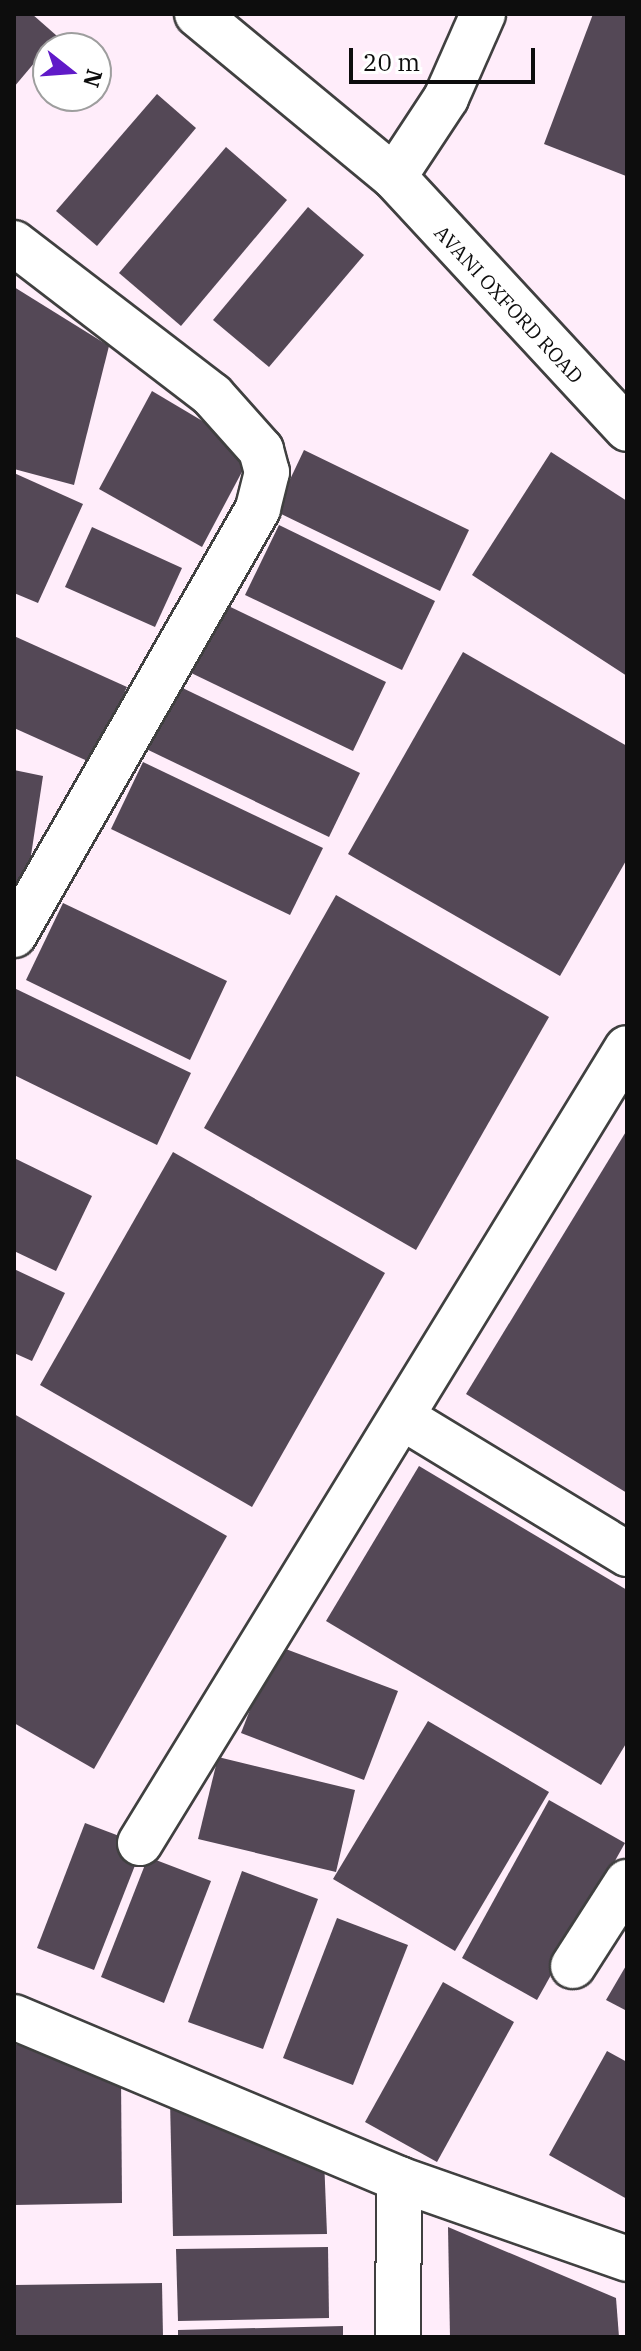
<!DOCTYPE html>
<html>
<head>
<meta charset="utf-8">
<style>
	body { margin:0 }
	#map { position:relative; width:641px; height:2351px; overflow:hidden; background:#ffedfa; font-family:"IBM Plex Serif",serif }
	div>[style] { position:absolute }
	.building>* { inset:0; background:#544856 }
	.roads { filter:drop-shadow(2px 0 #404040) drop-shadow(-2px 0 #404040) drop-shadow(0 2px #404040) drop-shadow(0 -2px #404040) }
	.minor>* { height:44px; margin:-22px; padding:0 22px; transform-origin:22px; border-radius:22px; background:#fff }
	span { translate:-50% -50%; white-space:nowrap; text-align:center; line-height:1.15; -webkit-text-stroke:8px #fff; paint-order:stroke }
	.street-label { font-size:20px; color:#0d0d0d }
	.frame { position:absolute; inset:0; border:16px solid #0d0d0d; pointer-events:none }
	.north { position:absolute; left:32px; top:32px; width:80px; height:80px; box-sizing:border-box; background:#fff; border:2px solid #9e9e9e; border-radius:50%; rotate:107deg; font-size:22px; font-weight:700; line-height:32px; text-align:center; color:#0d0d0d }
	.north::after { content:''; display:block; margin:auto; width:28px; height:36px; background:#601ac8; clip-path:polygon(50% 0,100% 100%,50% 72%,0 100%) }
	.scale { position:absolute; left:349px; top:48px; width:186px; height:36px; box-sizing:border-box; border:4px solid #0d0d0d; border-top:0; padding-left:10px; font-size:24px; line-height:28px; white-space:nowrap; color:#0d0d0d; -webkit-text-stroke:6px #fff; paint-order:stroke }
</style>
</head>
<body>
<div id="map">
	<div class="building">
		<div style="clip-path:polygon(14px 14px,32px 14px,57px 36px,14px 87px)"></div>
		<div style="clip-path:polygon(593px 14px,627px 14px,626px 176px,544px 144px)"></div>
		<div style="clip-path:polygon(157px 94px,196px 128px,97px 246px,56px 211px)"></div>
		<div style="clip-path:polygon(226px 147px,287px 200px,181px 326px,119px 273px)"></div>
		<div style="clip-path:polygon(308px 207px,364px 255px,269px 367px,213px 320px)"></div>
		<div style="clip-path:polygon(14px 287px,109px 346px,74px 485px,14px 469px)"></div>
		<div style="clip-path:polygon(152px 391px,253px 451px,202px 547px,99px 489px)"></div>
		<div style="clip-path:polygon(304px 450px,469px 530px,440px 591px,275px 511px)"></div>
		<div style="clip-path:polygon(551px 452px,627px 501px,627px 676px,472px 575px)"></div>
		<div style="clip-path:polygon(14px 473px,83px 504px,38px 603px,14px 593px)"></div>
		<div style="clip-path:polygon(279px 525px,435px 601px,402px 670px,245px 595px)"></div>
		<div style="clip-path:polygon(92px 527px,182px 568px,155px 627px,65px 587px)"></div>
		<div style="clip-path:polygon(218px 601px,386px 682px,353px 751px,185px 670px)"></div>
		<div style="clip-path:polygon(14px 636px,127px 687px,92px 763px,14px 728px)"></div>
		<div style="clip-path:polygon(463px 652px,627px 746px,627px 859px,560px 976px,348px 854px)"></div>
		<div style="clip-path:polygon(170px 682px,360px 773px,329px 837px,140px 746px)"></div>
		<div style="clip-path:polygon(143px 762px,323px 848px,290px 915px,111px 829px)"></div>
		<div style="clip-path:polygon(14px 770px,43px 776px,30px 862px,14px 894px)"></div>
		<div style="clip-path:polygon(336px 895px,549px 1017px,416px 1250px,204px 1128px)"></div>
		<div style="clip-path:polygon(63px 903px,227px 981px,190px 1060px,26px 980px)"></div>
		<div style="clip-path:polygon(14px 988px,191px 1073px,157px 1145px,14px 1075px)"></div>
		<div style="clip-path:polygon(627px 1130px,627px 1493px,466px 1394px)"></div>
		<div style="clip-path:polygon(173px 1152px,385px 1273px,252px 1507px,40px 1385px)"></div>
		<div style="clip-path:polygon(14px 1158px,92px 1196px,56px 1271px,14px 1251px)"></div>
		<div style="clip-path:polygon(14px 1269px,65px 1293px,32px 1361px,14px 1353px)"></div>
		<div style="clip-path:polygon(14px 1414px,227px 1536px,94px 1769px,14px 1723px)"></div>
		<div style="clip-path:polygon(419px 1466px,627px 1590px,627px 1742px,601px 1785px,326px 1621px)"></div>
		<div style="clip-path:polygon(275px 1645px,398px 1691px,364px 1780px,241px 1733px)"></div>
		<div style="clip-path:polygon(428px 1721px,549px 1792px,455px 1951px,333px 1879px)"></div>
		<div style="clip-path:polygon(218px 1757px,355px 1790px,336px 1872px,198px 1839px)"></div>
		<div style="clip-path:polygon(549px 1800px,625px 1843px,537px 2000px,462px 1958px)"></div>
		<div style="clip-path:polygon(85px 1823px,143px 1845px,94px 1970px,37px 1948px)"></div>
		<div style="clip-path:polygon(148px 1857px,211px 1881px,164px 2003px,101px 1977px)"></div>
		<div style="clip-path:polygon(242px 1871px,318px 1899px,263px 2049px,188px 2022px)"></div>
		<div style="clip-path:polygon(337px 1918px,408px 1945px,353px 2085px,283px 2058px)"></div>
		<div style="clip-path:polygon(627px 1964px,627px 2011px,606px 2000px)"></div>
		<div style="clip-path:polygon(443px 1982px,514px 2022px,437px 2162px,365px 2122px)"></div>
		<div style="clip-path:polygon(56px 2044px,121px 2077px,122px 2203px,14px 2205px,14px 2045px)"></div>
		<div style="clip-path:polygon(607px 2051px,627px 2062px,627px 2199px,549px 2155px)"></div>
		<div style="clip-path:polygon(170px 2100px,324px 2158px,327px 2234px,173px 2236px)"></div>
		<div style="clip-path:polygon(448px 2227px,616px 2298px,619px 2337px,450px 2337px)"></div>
		<div style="clip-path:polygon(328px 2247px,329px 2318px,178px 2321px,176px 2249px)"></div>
		<div style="clip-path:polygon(162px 2283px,163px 2337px,14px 2337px,14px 2285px)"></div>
		<div style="clip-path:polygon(343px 2326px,343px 2337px,178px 2337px,178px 2330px)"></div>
	</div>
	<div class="roads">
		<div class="minor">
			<div style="left:197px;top:14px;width:256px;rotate:39.6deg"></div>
			<div style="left:394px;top:177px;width:343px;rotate:47.2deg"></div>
			<div style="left:394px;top:177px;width:95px;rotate:-56.6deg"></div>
			<div style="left:446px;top:98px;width:92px;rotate:-66.2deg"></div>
			<div style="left:14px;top:243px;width:250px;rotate:37.5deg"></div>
			<div style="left:212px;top:395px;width:74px;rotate:48.3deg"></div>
			<div style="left:261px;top:450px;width:23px;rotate:75deg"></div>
			<div style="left:267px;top:472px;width:38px;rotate:104deg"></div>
			<div style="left:258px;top:509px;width:491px;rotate:119.8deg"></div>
			<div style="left:405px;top:1419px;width:260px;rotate:31.3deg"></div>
			<div style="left:140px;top:1843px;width:932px;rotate:-58.51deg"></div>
			<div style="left:573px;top:1966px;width:100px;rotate:-57.3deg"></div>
			<div style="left:14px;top:2017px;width:418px;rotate:22.8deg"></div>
			<div style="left:399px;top:2179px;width:242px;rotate:19.3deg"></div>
			<div style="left:398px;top:2337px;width:158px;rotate:-89.6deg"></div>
		</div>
	</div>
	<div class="street-label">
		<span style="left:509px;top:304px;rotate:47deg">AVANI OXFORD ROAD</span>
	</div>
	<div class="frame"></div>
	<div class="north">N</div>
	<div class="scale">20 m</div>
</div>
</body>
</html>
